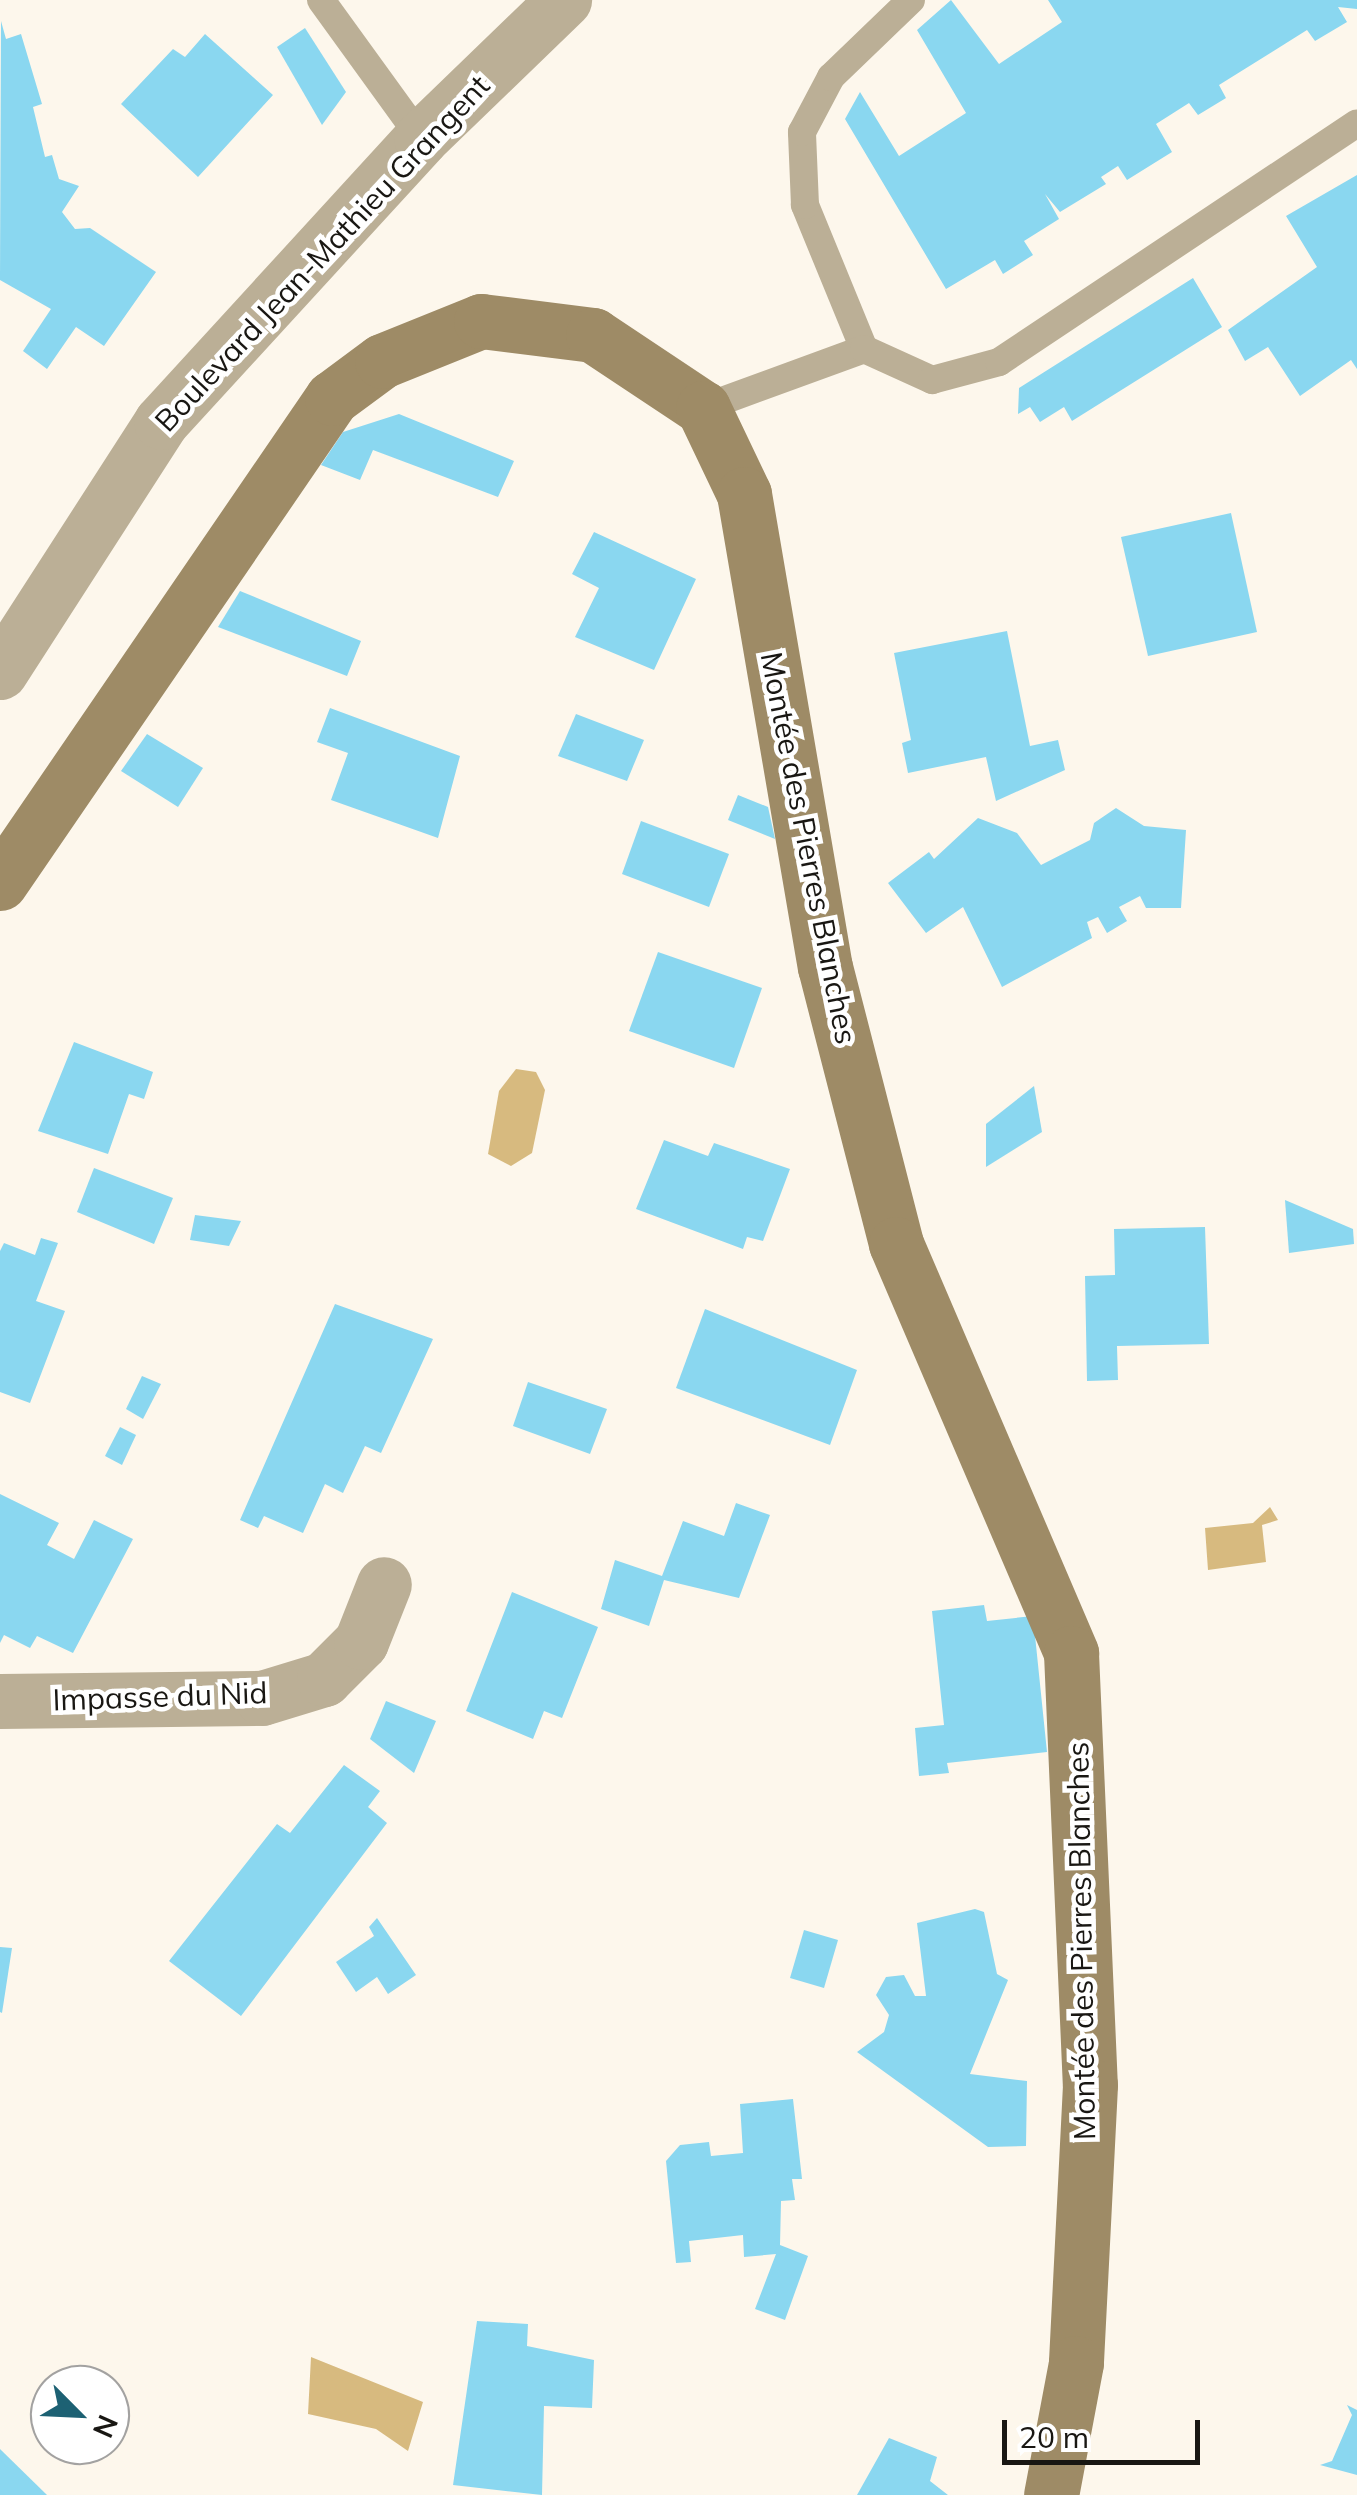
<!DOCTYPE html>
<html>
<head>
<meta charset="utf-8">
<style>
	body { margin:0 }
	#map { position:relative; width:1357px; height:2495px; overflow:hidden; background:#fdf7ec; font-family:Mulish,sans-serif }
	div>[style] { position:absolute }
	.water>* { inset:0; background:#d7ba7f }
	.building>* { inset:0; background:#8ad7f0 }
	.lane>* { height:28px; margin:-14px; padding:0 14px; transform-origin:14px; border-radius:14px; background:#bbaf96 }
	.street>* { height:55px; margin:-27.5px; padding:0 27.5px; transform-origin:27.5px; border-radius:27.5px; background:#bbaf96 }
	.secondary>* { height:55px; margin:-27.5px; padding:0 27.5px; transform-origin:27.5px; border-radius:27.5px; background:#9e8b66 }
	span { translate:-50% -50%; white-space:nowrap; text-align:center; line-height:1.15; -webkit-text-stroke:9px #fff; paint-order:stroke }
	.street-label { font-size:30px; color:#191713 }
	.north { position:absolute; left:30px; top:2365px; width:100px; height:100px; box-sizing:border-box; background:#fff; border:2px solid #a3a2a1; border-radius:50%; rotate:114deg; font-size:28px; font-weight:700; line-height:40px; text-align:center; color:#191713 }
	.north::after { content:''; display:block; margin:auto; width:35px; height:45px; background:#1d6173; clip-path:polygon(50% 0,100% 100%,50% 72%,0 100%) }
	.scale { position:absolute; left:1002px; top:2420px; width:198px; height:45px; box-sizing:border-box; border:5px solid #191713; border-top:0; padding-left:12px; font-size:30px; line-height:35px; white-space:nowrap; color:#191713; -webkit-text-stroke:8px #fff; paint-order:stroke }
</style>
</head>
<body>
<div id="map">
	<div class="water">
		<div style="clip-path:polygon(516px 1069px,536px 1072px,545px 1090px,532px 1153px,511px 1166px,488px 1154px,499px 1091px)"></div>
		<div style="clip-path:polygon(1270px 1507px,1278px 1520px,1262px 1525px,1266px 1562px,1208px 1570px,1205px 1528px,1253px 1523px)"></div>
		<div style="clip-path:polygon(311px 2357px,423px 2402px,408px 2451px,376px 2429px,308px 2414px)"></div>
	</div>
	<div class="building">
		<div style="clip-path:polygon(951px 0,999px 64px,1062px 22px,1048px 0,1357px 0,1357px 9px,1338px 7px,1347px 22px,1315px 41px,1307px 30px,1219px 85px,1226px 98px,1198px 115px,1189px 103px,1156px 124px,1172px 152px,1127px 180px,1118px 166px,1101px 177px,1106px 184px,1060px 212px,1045px 194px,1059px 219px,1024px 241px,1033px 255px,1003px 274px,995px 260px,946px 289px,845px 119px,860px 92px,899px 156px,966px 113px,917px 30px)"></div>
		<div style="clip-path:polygon(1px 21px,6px 39px,21px 34px,42px 104px,33px 107px,45px 157px,52px 155px,59px 179px,79px 186px,62px 212px,75px 229px,90px 228px,156px 272px,104px 346px,76px 327px,47px 369px,23px 351px,51px 309px,0 280px)"></div>
		<div style="clip-path:polygon(305px 28px,346px 92px,322px 125px,277px 47px)"></div>
		<div style="clip-path:polygon(205px 34px,273px 95px,198px 177px,121px 104px,173px 49px,185px 57px)"></div>
		<div style="clip-path:polygon(1357px 175px,1357px 369px,1351px 360px,1300px 396px,1268px 347px,1245px 361px,1228px 330px,1317px 267px,1286px 216px)"></div>
		<div style="clip-path:polygon(1193px 278px,1222px 327px,1072px 421px,1064px 407px,1040px 422px,1030px 407px,1018px 414px,1019px 388px)"></div>
		<div style="clip-path:polygon(399px 414px,514px 461px,498px 497px,373px 450px,360px 480px,321px 465px,343px 432px)"></div>
		<div style="clip-path:polygon(1231px 513px,1257px 632px,1148px 656px,1121px 537px)"></div>
		<div style="clip-path:polygon(594px 532px,696px 579px,654px 670px,575px 637px,599px 588px,572px 574px)"></div>
		<div style="clip-path:polygon(240px 591px,361px 641px,347px 676px,218px 627px)"></div>
		<div style="clip-path:polygon(1007px 631px,1030px 746px,1058px 740px,1065px 770px,996px 801px,986px 757px,908px 773px,902px 743px,911px 740px,894px 653px)"></div>
		<div style="clip-path:polygon(330px 708px,460px 756px,438px 838px,331px 800px,348px 753px,317px 742px)"></div>
		<div style="clip-path:polygon(576px 714px,644px 740px,627px 781px,558px 756px)"></div>
		<div style="clip-path:polygon(147px 734px,203px 768px,178px 807px,121px 771px)"></div>
		<div style="clip-path:polygon(738px 795px,768px 807px,775px 839px,728px 820px)"></div>
		<div style="clip-path:polygon(1116px 808px,1144px 826px,1186px 830px,1181px 908px,1146px 908px,1140px 896px,1119px 907px,1127px 921px,1107px 933px,1098px 917px,1087px 922px,1092px 938px,1002px 987px,963px 907px,926px 933px,888px 883px,929px 852px,934px 859px,978px 818px,1017px 833px,1041px 865px,1090px 840px,1094px 823px)"></div>
		<div style="clip-path:polygon(641px 821px,729px 854px,709px 907px,622px 874px)"></div>
		<div style="clip-path:polygon(658px 952px,762px 988px,734px 1068px,629px 1031px)"></div>
		<div style="clip-path:polygon(74px 1042px,153px 1072px,144px 1099px,129px 1094px,108px 1154px,38px 1131px)"></div>
		<div style="clip-path:polygon(1034px 1086px,1042px 1132px,986px 1167px,986px 1124px)"></div>
		<div style="clip-path:polygon(664px 1140px,708px 1156px,714px 1143px,790px 1169px,763px 1241px,747px 1237px,743px 1249px,636px 1209px)"></div>
		<div style="clip-path:polygon(94px 1168px,173px 1198px,154px 1244px,77px 1212px)"></div>
		<div style="clip-path:polygon(1285px 1200px,1353px 1229px,1354px 1244px,1289px 1253px)"></div>
		<div style="clip-path:polygon(195px 1215px,241px 1221px,229px 1246px,190px 1240px)"></div>
		<div style="clip-path:polygon(1205px 1227px,1209px 1344px,1117px 1346px,1118px 1380px,1087px 1381px,1085px 1276px,1115px 1275px,1114px 1229px)"></div>
		<div style="clip-path:polygon(41px 1238px,58px 1243px,36px 1301px,65px 1311px,30px 1403px,0 1392px,0 1251px,4px 1243px,35px 1255px)"></div>
		<div style="clip-path:polygon(335px 1304px,433px 1339px,381px 1453px,365px 1446px,343px 1493px,325px 1484px,303px 1533px,264px 1516px,258px 1528px,240px 1520px)"></div>
		<div style="clip-path:polygon(705px 1309px,857px 1370px,830px 1445px,676px 1388px)"></div>
		<div style="clip-path:polygon(142px 1376px,161px 1384px,143px 1419px,126px 1409px)"></div>
		<div style="clip-path:polygon(528px 1382px,607px 1409px,590px 1454px,513px 1426px)"></div>
		<div style="clip-path:polygon(120px 1427px,136px 1435px,122px 1465px,105px 1456px)"></div>
		<div style="clip-path:polygon(0 1494px,59px 1523px,47px 1545px,74px 1559px,94px 1520px,133px 1539px,73px 1653px,37px 1636px,30px 1648px,4px 1635px,0 1643px)"></div>
		<div style="clip-path:polygon(736px 1503px,770px 1515px,739px 1598px,664px 1580px,649px 1626px,601px 1609px,615px 1560px,662px 1576px,683px 1521px,724px 1536px)"></div>
		<div style="clip-path:polygon(512px 1592px,598px 1627px,562px 1718px,544px 1711px,533px 1739px,466px 1711px)"></div>
		<div style="clip-path:polygon(984px 1605px,987px 1621px,1033px 1616px,1047px 1752px,947px 1763px,949px 1773px,919px 1776px,915px 1728px,944px 1725px,932px 1611px)"></div>
		<div style="clip-path:polygon(386px 1701px,436px 1721px,414px 1773px,370px 1739px)"></div>
		<div style="clip-path:polygon(344px 1765px,380px 1791px,368px 1807px,387px 1823px,241px 2016px,169px 1961px,277px 1824px,290px 1833px)"></div>
		<div style="clip-path:polygon(975px 1909px,984px 1912px,997px 1974px,1008px 1980px,970px 2074px,1027px 2081px,1026px 2146px,988px 2147px,857px 2052px,884px 2032px,889px 2015px,876px 1995px,886px 1977px,904px 1975px,915px 1996px,926px 1996px,917px 1923px)"></div>
		<div style="clip-path:polygon(377px 1918px,416px 1975px,388px 1994px,377px 1977px,356px 1992px,336px 1962px,374px 1936px,369px 1927px)"></div>
		<div style="clip-path:polygon(804px 1930px,838px 1940px,824px 1988px,790px 1978px)"></div>
		<div style="clip-path:polygon(0 1947px,12px 1948px,2px 2013px,0 2012px)"></div>
		<div style="clip-path:polygon(793px 2099px,802px 2179px,792px 2179px,795px 2200px,781px 2201px,780px 2245px,808px 2256px,785px 2320px,755px 2309px,776px 2254px,744px 2257px,743px 2235px,689px 2241px,691px 2262px,676px 2263px,666px 2161px,680px 2145px,709px 2142px,711px 2156px,743px 2153px,740px 2104px)"></div>
		<div style="clip-path:polygon(477px 2321px,528px 2324px,527px 2346px,594px 2360px,592px 2408px,544px 2406px,542px 2495px,453px 2485px)"></div>
		<div style="clip-path:polygon(1347px 2405px,1357px 2410px,1357px 2475px,1320px 2465px,1332px 2461px,1352px 2415px)"></div>
		<div style="clip-path:polygon(889px 2438px,937px 2457px,930px 2481px,948px 2495px,857px 2495px)"></div>
		<div style="clip-path:polygon(0 2449px,47px 2495px,0 2495px)"></div>
	</div>
	<div class="lane">
		<div style="left:321px;top:0;width:170px;rotate:54.1deg"></div>
		<div style="left:864px;top:349px;width:156px;rotate:-112.3deg"></div>
		<div style="left:805px;top:205px;width:73px;rotate:-92.4deg"></div>
		<div style="left:802px;top:132px;width:62px;rotate:-62.2deg"></div>
		<div style="left:831px;top:77px;width:111px;rotate:-43.9deg"></div>
		<div style="left:703px;top:408px;width:171px;rotate:-20.1deg"></div>
		<div style="left:864px;top:349px;width:75px;rotate:24.5deg"></div>
		<div style="left:932px;top:380px;width:69px;rotate:-15deg"></div>
		<div style="left:999px;top:362px;width:430px;rotate:-33.7deg"></div>
	</div>
	<div class="street">
		<div style="left:0;top:672px;width:297px;rotate:-57.2deg"></div>
		<div style="left:161px;top:422px;width:385px;rotate:-47.5deg"></div>
		<div style="left:421px;top:138px;width:199px;rotate:-44deg"></div>
		<div style="left:0;top:1701px;width:262px;rotate:-0.7deg"></div>
		<div style="left:262px;top:1698px;width:65px;rotate:-17deg"></div>
		<div style="left:324px;top:1679px;width:52px;rotate:-45deg"></div>
		<div style="left:361px;top:1642px;width:62px;rotate:-68.4deg"></div>
	</div>
	<div class="secondary">
		<div style="left:0;top:883px;width:588px;rotate:-55.61deg"></div>
		<div style="left:332px;top:398px;width:62px;rotate:-36.5deg"></div>
		<div style="left:382px;top:361px;width:107px;rotate:-22deg"></div>
		<div style="left:481px;top:321px;width:113px;rotate:7.1deg"></div>
		<div style="left:593px;top:335px;width:132px;rotate:33.6deg"></div>
		<div style="left:703px;top:408px;width:95px;rotate:64.5deg"></div>
		<div style="left:744px;top:494px;width:480px;rotate:80.3deg"></div>
		<div style="left:825px;top:967px;width:286px;rotate:75.6deg"></div>
		<div style="left:896px;top:1244px;width:445px;rotate:66.8deg"></div>
		<div style="left:1071px;top:1653px;width:432px;rotate:87.5deg"></div>
		<div style="left:1090px;top:2085px;width:278px;rotate:92.9deg"></div>
		<div style="left:1076px;top:2363px;width:134px;rotate:100.7deg"></div>
	</div>
	<div class="street-label">
		<span style="left:322px;top:253px;rotate:-47deg">Boulevard Jean-Mathieu Grangent</span>
		<span style="left:809px;top:848px;rotate:79deg">Montée des Pierres Blanches</span>
		<span style="left:160px;top:1696px;rotate:-2deg">Impasse du Nid</span>
		<span style="left:1081px;top:1941px;rotate:-91deg">Montée des Pierres Blanches</span>
	</div>
	<div class="north">N</div>
	<div class="scale">20 m</div>
</div>
</body>
</html>
